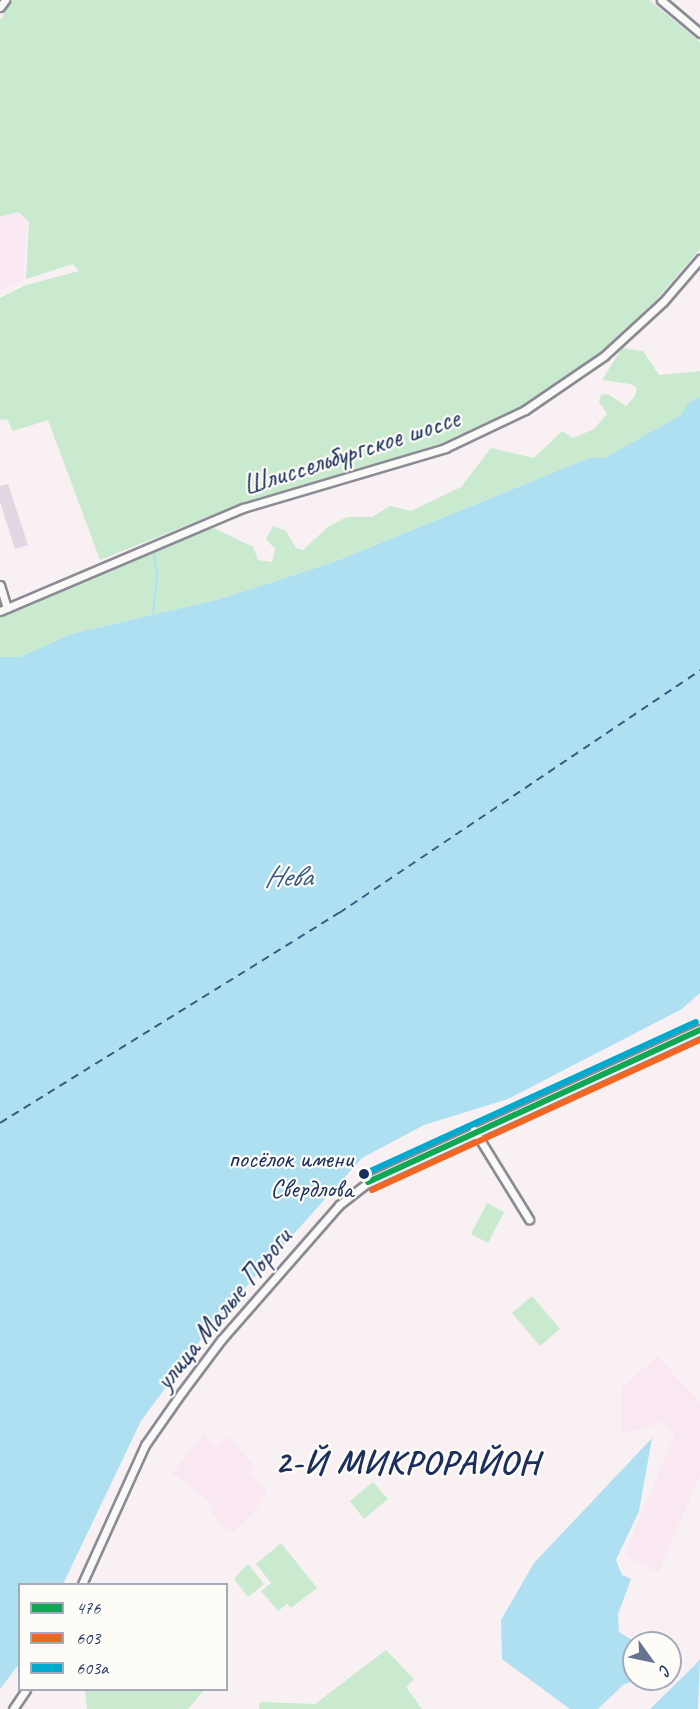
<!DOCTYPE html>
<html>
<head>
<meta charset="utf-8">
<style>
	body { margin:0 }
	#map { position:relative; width:700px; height:1709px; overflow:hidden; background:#f8f0f3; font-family:Caveat,sans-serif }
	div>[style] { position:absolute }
	.built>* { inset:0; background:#f9e8f2 }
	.green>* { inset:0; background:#c9eacf }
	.water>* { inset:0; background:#afe0f2 }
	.stream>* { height:2px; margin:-1px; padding:0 1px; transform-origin:1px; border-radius:1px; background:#afe0f2 }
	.ferry>* { height:1.5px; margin-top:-0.75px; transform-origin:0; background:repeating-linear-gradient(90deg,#385a83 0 8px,transparent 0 14px) }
	.building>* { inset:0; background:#e1d7e2 }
	.roads { filter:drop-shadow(2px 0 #8b8b95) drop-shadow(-2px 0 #8b8b95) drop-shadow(0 2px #8b8b95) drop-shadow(0 -2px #8b8b95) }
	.street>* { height:7px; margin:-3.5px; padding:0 3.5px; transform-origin:3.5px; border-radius:3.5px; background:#fbf9f8 }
	.secondary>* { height:9px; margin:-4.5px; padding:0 4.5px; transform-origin:4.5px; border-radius:4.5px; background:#fbf9f8 }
	.bus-1>* { height:6px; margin:-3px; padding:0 3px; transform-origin:3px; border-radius:3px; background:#10a855 }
	.bus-2>* { height:6px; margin:-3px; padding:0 3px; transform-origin:3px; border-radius:3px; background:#f26522 }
	.bus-3>* { height:6px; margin:-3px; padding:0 3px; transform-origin:3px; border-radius:3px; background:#00a9ce }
	.dots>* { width:16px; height:16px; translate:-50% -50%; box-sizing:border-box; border:3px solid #fdfcf7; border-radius:50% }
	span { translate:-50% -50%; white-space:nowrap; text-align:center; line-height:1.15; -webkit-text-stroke:4.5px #fdfcf7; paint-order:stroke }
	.bus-label { font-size:26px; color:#1b2f5e }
	.right { translate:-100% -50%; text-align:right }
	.street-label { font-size:28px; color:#1b2f5e }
	.water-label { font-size:30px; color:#385a83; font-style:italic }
	.district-label { font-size:34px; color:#1b2f5e; font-weight:700; letter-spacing:1.5px }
	.legend { position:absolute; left:18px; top:1583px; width:210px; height:108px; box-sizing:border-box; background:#fdfcf7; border:2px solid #a3aaba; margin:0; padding:8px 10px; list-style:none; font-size:18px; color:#1b2f5e }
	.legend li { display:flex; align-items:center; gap:12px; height:30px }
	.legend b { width:30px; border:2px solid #a3aaba }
	.north { position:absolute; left:622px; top:1631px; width:60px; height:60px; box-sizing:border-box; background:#fdfcf7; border:2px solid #a3aaba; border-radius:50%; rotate:123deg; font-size:16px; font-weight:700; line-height:24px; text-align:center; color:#1b2f5e }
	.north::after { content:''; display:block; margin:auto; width:21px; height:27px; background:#687392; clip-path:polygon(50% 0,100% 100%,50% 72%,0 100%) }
</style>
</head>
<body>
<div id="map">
	<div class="built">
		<div style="clip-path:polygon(17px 213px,27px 223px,23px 280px,0 291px,0 218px)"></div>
		<div style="clip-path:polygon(657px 1356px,700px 1402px,700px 1476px,658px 1572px,624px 1556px,675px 1434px,663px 1422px,621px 1434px,622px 1388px)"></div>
		<div style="clip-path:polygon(204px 1435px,218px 1448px,228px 1437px,253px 1464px,250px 1473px,267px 1490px,256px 1510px,234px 1532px,224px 1528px,213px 1515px,212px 1504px,172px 1473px)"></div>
	</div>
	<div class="green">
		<div style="clip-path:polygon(13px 0,649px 0,700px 42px,700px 249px,656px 300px,599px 353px,521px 406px,442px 443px,283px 496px,240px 504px,100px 560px,48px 420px,13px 431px,7px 419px,0 420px,0 298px,26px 285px,79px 271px,73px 264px,26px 279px,29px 222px,18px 212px,0 217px,0 20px)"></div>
		<div style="clip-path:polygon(622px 348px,643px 351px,659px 375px,700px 371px,700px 397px,688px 403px,681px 415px,604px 458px,589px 458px,334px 562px,220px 599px,71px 634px,20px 657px,0 657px,0 615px,159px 548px,214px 528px,253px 547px,258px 560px,272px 562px,275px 549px,266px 539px,273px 526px,286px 531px,296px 548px,303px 550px,329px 526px,347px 517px,372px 517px,390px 506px,411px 511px,461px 487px,491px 448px,534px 458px,562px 431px,573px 438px,594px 429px,607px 414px,599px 402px,601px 395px,608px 394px,626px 406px,635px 396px,637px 388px,631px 384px,602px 380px)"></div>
		<div style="clip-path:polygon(487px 1203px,504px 1212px,488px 1243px,471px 1234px)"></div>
		<div style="clip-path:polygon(532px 1296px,560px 1329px,540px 1346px,512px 1313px)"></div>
		<div style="clip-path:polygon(373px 1482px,388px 1499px,364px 1519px,350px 1501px)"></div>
		<div style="clip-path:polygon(281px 1543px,317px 1588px,291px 1608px,287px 1604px,278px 1611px,261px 1591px,271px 1583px,256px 1564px)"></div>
		<div style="clip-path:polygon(248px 1564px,264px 1584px,248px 1597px,234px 1579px)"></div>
		<div style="clip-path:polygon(386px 1650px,414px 1679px,406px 1687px,422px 1709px,259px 1709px,260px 1702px,315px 1704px)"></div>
		<div style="clip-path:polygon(85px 1690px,204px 1690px,188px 1709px,87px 1709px)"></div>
	</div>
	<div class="water">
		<div style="clip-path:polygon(700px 397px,700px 993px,682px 1009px,508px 1099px,424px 1125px,362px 1158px,210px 1327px,141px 1421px,63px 1584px,20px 1584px,19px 1664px,0 1689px,0 657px,20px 657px,71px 634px,220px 599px,334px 562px,589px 458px,604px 458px,681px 415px,688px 403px)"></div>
		<div style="clip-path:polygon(652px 1438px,639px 1511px,616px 1560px,622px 1575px,631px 1579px,618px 1614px,619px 1632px,637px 1643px,634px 1679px,638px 1679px,623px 1685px,598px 1709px,570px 1709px,502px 1659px,501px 1620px,534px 1563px)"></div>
		<div style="clip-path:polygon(700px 1659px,698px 1709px,650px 1709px,694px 1666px)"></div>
	</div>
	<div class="stream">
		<div style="left:153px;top:549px;width:26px;rotate:81deg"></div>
		<div style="left:157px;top:575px;width:40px;rotate:95.7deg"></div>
	</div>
	<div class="ferry">
		<div style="left:0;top:1123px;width:399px;rotate:-31.8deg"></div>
		<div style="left:339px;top:913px;width:435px;rotate:-33.9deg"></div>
	</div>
	<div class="building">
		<div style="clip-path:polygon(8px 484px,28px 545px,15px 549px,0 502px,0 486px)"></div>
	</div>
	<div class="roads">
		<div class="street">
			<div style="left:661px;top:0;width:51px;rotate:40.2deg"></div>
			<div style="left:0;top:7px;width:9px;rotate:-54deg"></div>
			<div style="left:0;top:585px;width:24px;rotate:73deg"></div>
			<div style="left:0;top:611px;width:264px;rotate:-23deg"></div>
			<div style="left:243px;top:508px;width:211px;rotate:-16.5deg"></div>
			<div style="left:445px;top:448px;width:89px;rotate:-25.4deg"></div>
			<div style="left:525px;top:410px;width:96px;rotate:-34.4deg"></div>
			<div style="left:604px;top:356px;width:80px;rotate:-42.5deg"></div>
			<div style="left:663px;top:302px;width:57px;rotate:-49.3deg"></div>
			<div style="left:474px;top:1130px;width:105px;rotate:58.3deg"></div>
			<div style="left:82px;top:1584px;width:153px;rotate:-65.6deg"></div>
			<div style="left:145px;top:1445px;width:65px;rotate:-55.1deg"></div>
			<div style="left:182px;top:1392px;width:65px;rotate:-53.1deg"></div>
			<div style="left:221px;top:1340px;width:179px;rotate:-48.8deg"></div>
			<div style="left:339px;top:1205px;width:37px;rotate:-38deg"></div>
			<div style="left:13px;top:1709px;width:23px;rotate:-56deg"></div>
		</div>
		<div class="secondary">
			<div style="left:368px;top:1182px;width:365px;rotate:-24.6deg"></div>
		</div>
	</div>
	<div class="bus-1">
		<div style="left:368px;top:1182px;width:365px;rotate:-24.6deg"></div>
	</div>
	<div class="bus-2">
		<div style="left:372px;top:1190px;width:361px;rotate:-24.6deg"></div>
	</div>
	<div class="bus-3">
		<div style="left:364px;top:1174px;width:365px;rotate:-24.6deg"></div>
	</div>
	<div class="dots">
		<div style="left:364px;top:1174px;background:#1b2f5e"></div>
	</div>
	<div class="bus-label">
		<span class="right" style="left:353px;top:1174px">посёлок имени<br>Свердлова</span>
	</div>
	<div class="street-label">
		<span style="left:351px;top:452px;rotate:-18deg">Шлиссельбургское шоссе</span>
		<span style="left:223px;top:1309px;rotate:-51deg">улица Малые Пороги</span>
	</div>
	<div class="water-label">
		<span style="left:288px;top:876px">Нева</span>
	</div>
	<div class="district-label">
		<span style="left:407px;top:1462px">2-Й МИКРОРАЙОН</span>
	</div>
	<ul class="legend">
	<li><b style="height:8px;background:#10a855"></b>476</li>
	<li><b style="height:8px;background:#f26522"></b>603</li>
	<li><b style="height:8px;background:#00a9ce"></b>603а</li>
	</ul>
	<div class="north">С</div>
</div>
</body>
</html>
